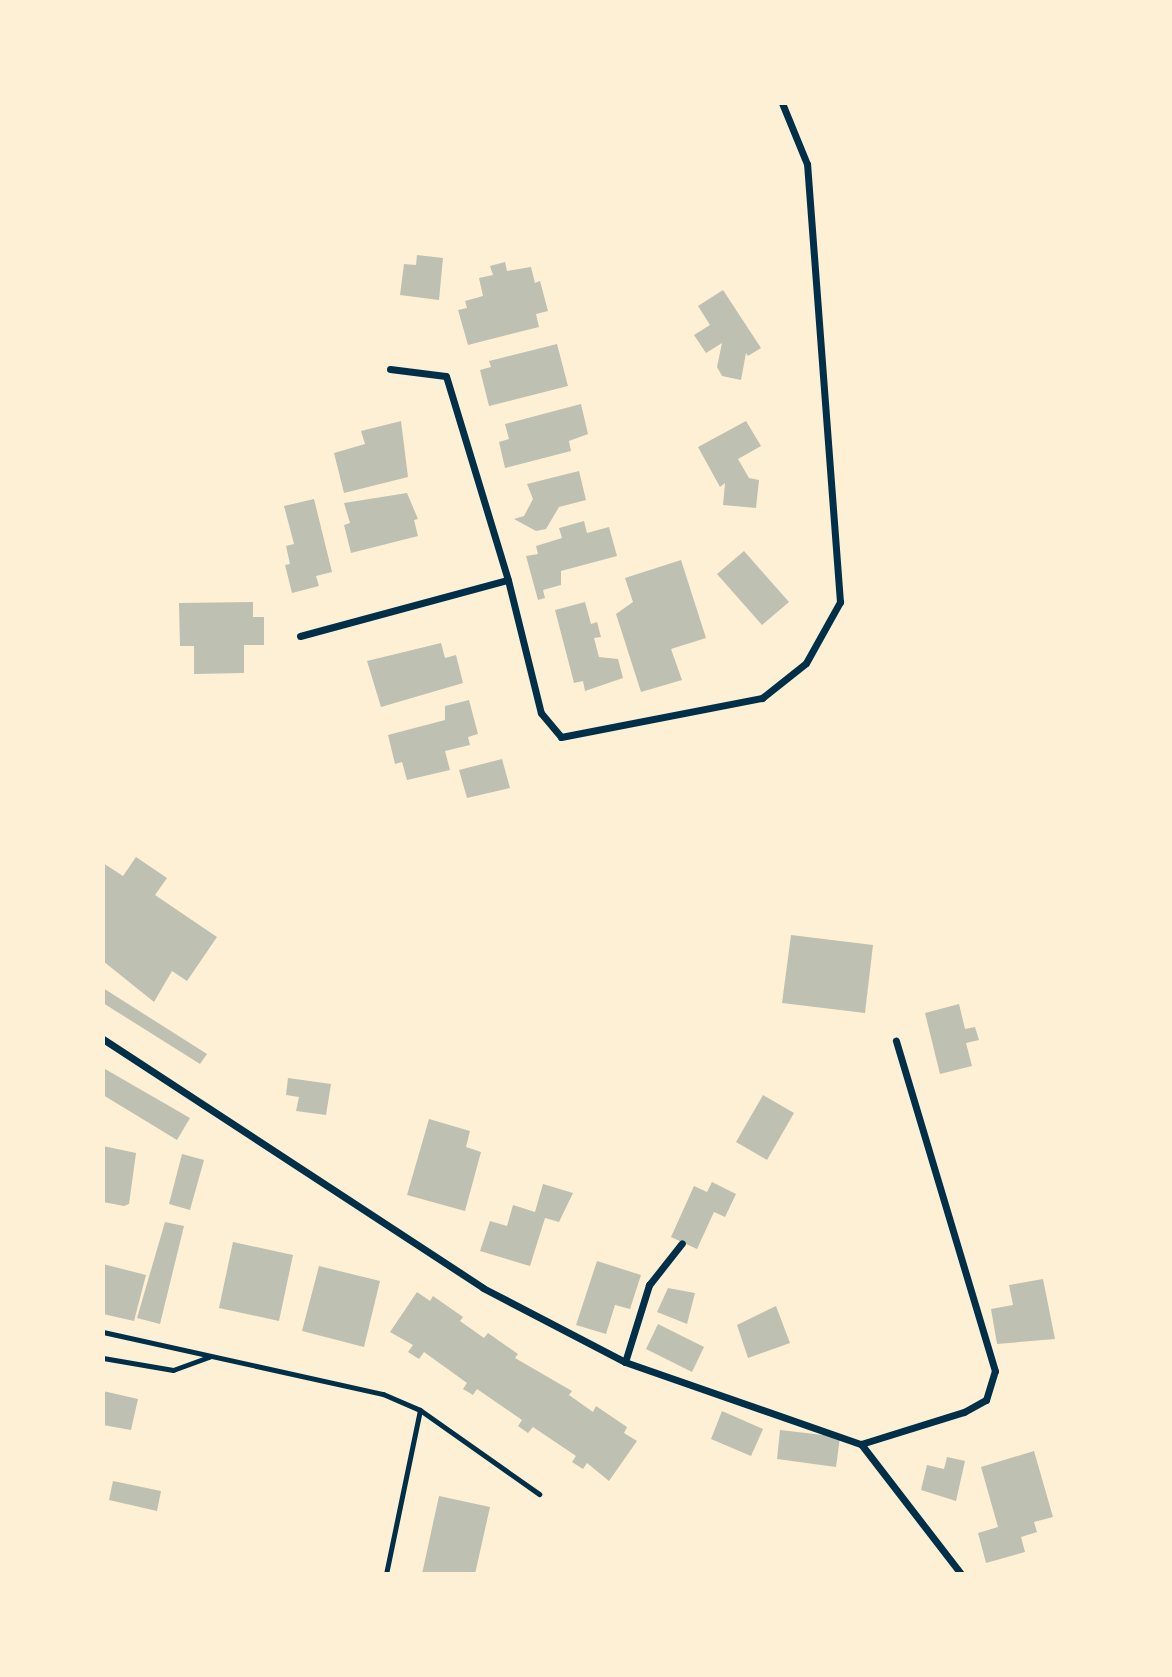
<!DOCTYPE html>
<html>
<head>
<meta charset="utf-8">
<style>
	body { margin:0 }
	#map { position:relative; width:1172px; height:1677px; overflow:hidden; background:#fdf0d5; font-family:"PT Sans Narrow",sans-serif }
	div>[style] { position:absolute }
	.building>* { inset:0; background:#bec0b2 }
	.service>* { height:5px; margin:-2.5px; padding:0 2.5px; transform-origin:2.5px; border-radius:2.5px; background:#003049 }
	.minor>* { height:7px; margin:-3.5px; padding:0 3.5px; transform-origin:3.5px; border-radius:3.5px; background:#003049 }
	span { translate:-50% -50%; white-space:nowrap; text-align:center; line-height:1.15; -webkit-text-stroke:5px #fdf0d5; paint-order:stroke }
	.frame { position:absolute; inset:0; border:105px solid #fdf0d5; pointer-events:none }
</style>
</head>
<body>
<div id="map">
	<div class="building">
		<div style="clip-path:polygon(417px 255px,443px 258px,439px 300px,400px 295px,404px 264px,416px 265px)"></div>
		<div style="clip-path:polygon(505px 262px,507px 271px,531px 267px,535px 283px,540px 281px,548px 311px,536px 314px,539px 327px,468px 345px,458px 310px,467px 308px,465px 301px,483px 296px,479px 278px,493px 275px,490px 266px)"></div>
		<div style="clip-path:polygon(723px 290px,761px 348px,748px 356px,746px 353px,741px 380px,722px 376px,717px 367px,722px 343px,706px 353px,694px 335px,710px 325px,698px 306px)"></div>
		<div style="clip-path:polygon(557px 344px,568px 386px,489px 406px,480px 370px,491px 367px,489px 361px)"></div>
		<div style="clip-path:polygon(581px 404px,588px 434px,569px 441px,571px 451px,505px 468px,499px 442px,509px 439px,505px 424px)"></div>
		<div style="clip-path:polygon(401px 421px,408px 477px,344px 493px,334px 453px,365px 444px,361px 431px)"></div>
		<div style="clip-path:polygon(746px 421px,761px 446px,738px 459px,749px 478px,759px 480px,756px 508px,723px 505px,725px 483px,720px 487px,698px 447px)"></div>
		<div style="clip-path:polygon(579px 471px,586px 500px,559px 507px,546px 529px,536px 531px,514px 519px,524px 516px,533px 499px,527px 484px)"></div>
		<div style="clip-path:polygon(407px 493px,418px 519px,414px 520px,418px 536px,351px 553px,344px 525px,350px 523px,344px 503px)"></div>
		<div style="clip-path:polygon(314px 499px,332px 572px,316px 576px,319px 586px,292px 593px,285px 565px,290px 564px,286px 546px,294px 544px,284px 506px)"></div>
		<div style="clip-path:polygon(584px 521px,587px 533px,609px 527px,617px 556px,561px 571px,561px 585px,543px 590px,545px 598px,538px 600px,526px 556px,538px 554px,536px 546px,562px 538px,559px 528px)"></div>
		<div style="clip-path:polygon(744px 551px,789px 602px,762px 625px,717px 574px)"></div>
		<div style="clip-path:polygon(681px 560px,706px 638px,671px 649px,682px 680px,641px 692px,616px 614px,633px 602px,625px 578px)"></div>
		<div style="clip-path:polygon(253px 602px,253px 617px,264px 617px,264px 645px,244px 645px,244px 673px,194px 674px,194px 646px,180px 646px,179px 603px)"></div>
		<div style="clip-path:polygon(585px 602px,591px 624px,597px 622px,601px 637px,594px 638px,599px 657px,618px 659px,623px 678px,585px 691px,583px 681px,574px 683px,555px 610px)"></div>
		<div style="clip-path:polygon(441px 643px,445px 658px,456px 655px,463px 683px,381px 707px,367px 661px)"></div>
		<div style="clip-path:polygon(469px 700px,478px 734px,468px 737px,470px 745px,445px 751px,450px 770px,407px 780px,402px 762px,395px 764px,388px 735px,445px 720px,445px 706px)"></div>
		<div style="clip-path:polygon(502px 759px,510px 788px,467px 798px,459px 770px)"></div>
		<div style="clip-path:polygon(136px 857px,167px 878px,155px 895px,217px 937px,187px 981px,172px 971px,154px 1002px,103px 961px,103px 863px,123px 876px)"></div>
		<div style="clip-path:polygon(791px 935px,873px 945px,865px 1013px,782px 1003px)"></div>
		<div style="clip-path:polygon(103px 988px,207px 1054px,200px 1064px,103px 1003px)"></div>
		<div style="clip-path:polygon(959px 1004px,965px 1029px,975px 1027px,979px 1040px,966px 1043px,972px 1066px,940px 1074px,925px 1013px)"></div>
		<div style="clip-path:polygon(105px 1069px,190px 1118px,177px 1140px,103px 1095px)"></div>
		<div style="clip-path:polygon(288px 1078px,331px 1084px,326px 1115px,296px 1111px,299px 1097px,286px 1095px)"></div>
		<div style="clip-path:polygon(763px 1095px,794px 1113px,767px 1160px,736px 1142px)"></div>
		<div style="clip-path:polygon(429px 1119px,470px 1131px,466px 1147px,481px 1152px,465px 1211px,407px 1195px)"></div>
		<div style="clip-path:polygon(103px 1146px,136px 1153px,129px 1204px,124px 1206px,103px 1202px)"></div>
		<div style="clip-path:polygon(182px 1154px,204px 1160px,190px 1210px,169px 1204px)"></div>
		<div style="clip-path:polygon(712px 1182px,736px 1194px,725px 1217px,714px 1212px,697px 1249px,671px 1237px,694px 1186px,707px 1192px)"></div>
		<div style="clip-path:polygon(543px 1184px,573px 1193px,559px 1222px,545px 1218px,530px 1266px,480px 1251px,490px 1221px,507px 1226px,513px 1205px,535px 1212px)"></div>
		<div style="clip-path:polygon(165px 1222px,184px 1226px,160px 1324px,137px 1318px)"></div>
		<div style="clip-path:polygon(233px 1242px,293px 1255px,279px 1321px,219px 1308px)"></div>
		<div style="clip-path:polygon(597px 1261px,641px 1275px,630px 1309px,615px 1305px,606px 1334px,576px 1325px)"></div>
		<div style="clip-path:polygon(103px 1264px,146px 1275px,134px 1321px,103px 1314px)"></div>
		<div style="clip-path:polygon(319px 1266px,380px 1281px,364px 1347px,302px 1331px)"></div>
		<div style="clip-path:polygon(1043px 1279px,1055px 1339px,997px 1344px,991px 1309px,1013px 1305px,1009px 1285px)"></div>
		<div style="clip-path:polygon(668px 1288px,695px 1293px,687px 1324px,657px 1312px)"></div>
		<div style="clip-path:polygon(417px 1292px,430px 1301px,433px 1296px,463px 1317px,460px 1321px,484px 1338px,488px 1333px,518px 1354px,515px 1358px,572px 1391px,569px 1395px,593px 1412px,596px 1406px,627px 1427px,624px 1433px,637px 1441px,609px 1481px,587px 1463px,583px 1469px,572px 1462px,576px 1456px,533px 1427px,528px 1433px,518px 1426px,522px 1420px,477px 1389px,473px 1395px,463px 1389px,467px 1383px,424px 1352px,419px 1359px,408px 1352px,413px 1345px,390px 1332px)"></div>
		<div style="clip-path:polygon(776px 1306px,790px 1343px,748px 1358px,737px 1325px)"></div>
		<div style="clip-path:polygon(658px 1324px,704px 1347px,692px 1372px,646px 1349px)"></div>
		<div style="clip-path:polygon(103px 1391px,138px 1399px,131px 1430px,103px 1425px)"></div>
		<div style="clip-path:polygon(722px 1411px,763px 1429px,751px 1456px,711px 1439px)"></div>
		<div style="clip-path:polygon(780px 1430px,840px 1437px,836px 1467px,777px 1459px)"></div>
		<div style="clip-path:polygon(1034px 1451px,1053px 1517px,1034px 1522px,1037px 1532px,1021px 1537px,1025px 1552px,986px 1563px,978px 1533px,998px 1527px,981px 1467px)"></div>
		<div style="clip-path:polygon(947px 1457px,965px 1461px,956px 1501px,921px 1490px,927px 1465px,944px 1469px)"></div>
		<div style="clip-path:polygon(113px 1481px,161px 1491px,157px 1511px,109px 1500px)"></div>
		<div style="clip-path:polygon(439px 1496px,490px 1507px,475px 1574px,422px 1574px)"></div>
	</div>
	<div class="service">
		<div style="left:103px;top:1332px;width:287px;rotate:12.5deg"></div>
		<div style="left:383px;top:1394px;width:40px;rotate:23.4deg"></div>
		<div style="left:420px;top:1410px;width:146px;rotate:35.2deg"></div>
		<div style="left:103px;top:1358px;width:71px;rotate:9.7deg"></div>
		<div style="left:173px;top:1370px;width:38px;rotate:-20deg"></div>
		<div style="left:386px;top:1574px;width:167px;rotate:-78.3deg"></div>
	</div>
	<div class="minor">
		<div style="left:390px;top:369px;width:56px;rotate:7.1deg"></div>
		<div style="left:446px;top:376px;width:213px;rotate:73.1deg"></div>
		<div style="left:508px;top:580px;width:137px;rotate:76.1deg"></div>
		<div style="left:541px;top:713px;width:31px;rotate:50deg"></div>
		<div style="left:561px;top:737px;width:205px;rotate:-11deg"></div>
		<div style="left:762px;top:698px;width:56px;rotate:-38.5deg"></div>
		<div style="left:806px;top:663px;width:70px;rotate:-60.9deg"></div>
		<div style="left:840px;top:602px;width:439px;rotate:-94.3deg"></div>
		<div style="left:807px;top:164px;width:66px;rotate:-112.3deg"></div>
		<div style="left:300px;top:636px;width:215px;rotate:-15.1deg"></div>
		<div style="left:103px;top:1039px;width:454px;rotate:33.2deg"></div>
		<div style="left:483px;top:1288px;width:160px;rotate:27.5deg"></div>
		<div style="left:625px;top:1362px;width:250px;rotate:19.2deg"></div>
		<div style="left:861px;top:1444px;width:108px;rotate:-17.3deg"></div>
		<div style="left:964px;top:1412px;width:25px;rotate:-29deg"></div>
		<div style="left:986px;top:1400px;width:30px;rotate:-73deg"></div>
		<div style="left:995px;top:1371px;width:345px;rotate:-106.7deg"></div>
		<div style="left:625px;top:1362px;width:81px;rotate:-72.7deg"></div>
		<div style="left:649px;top:1285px;width:53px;rotate:-51.8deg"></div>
		<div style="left:861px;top:1444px;width:164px;rotate:52.4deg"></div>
	</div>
	<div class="frame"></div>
</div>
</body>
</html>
